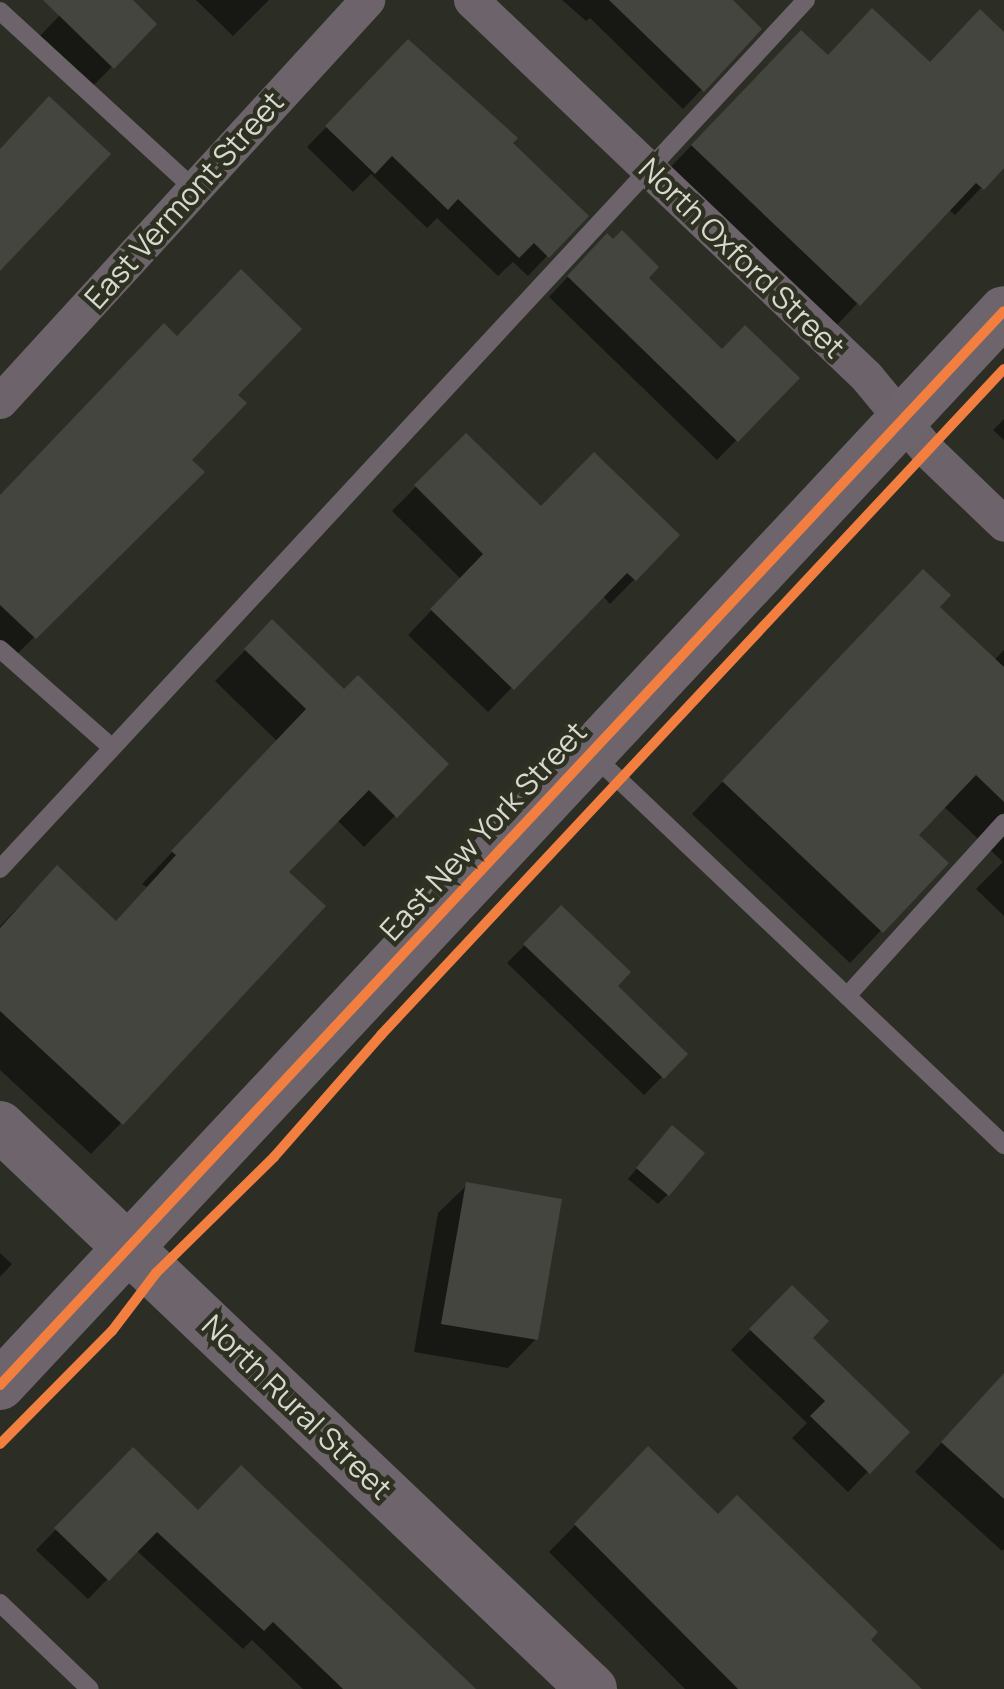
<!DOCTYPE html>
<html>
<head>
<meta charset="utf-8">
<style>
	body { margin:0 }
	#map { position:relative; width:1004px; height:1689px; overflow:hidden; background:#2c2e26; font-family:Manrope,sans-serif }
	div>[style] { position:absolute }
	.shadow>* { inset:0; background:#0007 }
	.building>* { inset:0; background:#44453e }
	.service>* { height:18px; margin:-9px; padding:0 9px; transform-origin:9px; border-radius:9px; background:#6d636a }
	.minor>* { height:35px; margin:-17.5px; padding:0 17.5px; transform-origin:17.5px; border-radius:17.5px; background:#6d636a }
	.secondary>* { height:50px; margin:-25px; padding:0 25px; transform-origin:25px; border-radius:25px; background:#6e656c }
	.cycleway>* { height:10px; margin:-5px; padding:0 5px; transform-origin:5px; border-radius:5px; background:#f27e40 }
	span { translate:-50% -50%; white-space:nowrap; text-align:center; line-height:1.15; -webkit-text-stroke:9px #2e3122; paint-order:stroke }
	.street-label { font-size:30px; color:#d7d9cf }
</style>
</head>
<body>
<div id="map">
	<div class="shadow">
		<div style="clip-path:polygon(74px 0,129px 0,154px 24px,92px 87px,40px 36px)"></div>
		<div style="clip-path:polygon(196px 0,269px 0,233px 36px)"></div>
		<div style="clip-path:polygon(562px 0,729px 0,759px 29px,683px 109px,590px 18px,586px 21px)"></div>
		<div style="clip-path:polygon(1004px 35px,1004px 164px,955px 215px,948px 209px,831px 331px,665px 173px,773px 60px,827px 58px,930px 65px)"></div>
		<div style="clip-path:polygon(408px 43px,585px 216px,528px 276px,513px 262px,498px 276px,437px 218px,427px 228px,371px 174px,353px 192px,307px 147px)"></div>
		<div style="clip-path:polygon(613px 243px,722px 352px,797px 378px,717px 460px,549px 297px,587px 256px)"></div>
		<div style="clip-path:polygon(1004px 419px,1004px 440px,993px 430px)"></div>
		<div style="clip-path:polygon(466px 436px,540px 510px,677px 536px,610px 604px,602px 595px,488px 712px,408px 635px,461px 579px,392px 511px)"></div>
		<div style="clip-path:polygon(188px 460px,201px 472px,12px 659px,0 647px,0 499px)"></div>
		<div style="clip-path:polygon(891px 604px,936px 607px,993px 661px,1004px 650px,1004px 916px,976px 889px,1003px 862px,943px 806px,915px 835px,945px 863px,850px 963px,692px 814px)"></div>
		<div style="clip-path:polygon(272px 623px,344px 692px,446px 764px,364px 847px,337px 820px,286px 873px,121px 1123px,91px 1154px,0 1070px,0 926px,57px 868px,115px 923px,147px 887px,142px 884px,277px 741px,215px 681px)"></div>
		<div style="clip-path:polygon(561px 908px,614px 986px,685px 1054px,644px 1095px,507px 963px)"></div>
		<div style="clip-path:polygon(662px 1138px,668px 1194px,658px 1204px,628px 1179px)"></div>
		<div style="clip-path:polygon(467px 1185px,536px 1339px,508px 1368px,414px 1352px,438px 1213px)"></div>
		<div style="clip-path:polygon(0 1253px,12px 1264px,0 1277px)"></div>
		<div style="clip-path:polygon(792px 1288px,809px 1338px,906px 1432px,848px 1492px,792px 1438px,807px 1423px,731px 1350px)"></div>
		<div style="clip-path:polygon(1004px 1374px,1004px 1549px,1002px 1551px,915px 1472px)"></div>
		<div style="clip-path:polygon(133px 1450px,197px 1513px,472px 1689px,303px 1689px,252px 1640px,243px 1649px,136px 1550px,88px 1599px,36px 1550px)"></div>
		<div style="clip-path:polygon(648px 1450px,718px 1517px,918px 1689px,685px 1689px,549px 1552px)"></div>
	</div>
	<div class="building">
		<div style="clip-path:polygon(43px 0,133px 0,157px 24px,114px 69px)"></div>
		<div style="clip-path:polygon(609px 0,733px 0,762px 29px,704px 92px)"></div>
		<div style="clip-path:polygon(872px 8px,930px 62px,980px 9px,1004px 32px,1004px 168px,984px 190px,976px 183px,860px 306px,691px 145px,801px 30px,828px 55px)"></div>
		<div style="clip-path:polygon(408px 39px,518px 138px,513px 143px,589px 216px,549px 258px,534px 243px,519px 258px,458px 199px,448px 210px,392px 156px,375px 174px,325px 126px)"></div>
		<div style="clip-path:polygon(49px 96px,111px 154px,0 271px,0 149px)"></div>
		<div style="clip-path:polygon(622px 230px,659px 267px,649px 278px,722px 349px,745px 325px,800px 378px,738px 442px,567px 276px,607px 233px,613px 239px)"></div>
		<div style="clip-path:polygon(241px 269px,302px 329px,238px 395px,247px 403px,192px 460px,205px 472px,36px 639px,0 605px,0 495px,164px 323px,177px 336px)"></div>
		<div style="clip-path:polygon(466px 433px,541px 506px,594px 452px,680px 535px,636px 581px,627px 573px,514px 690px,430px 609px,483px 554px,414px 485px)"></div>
		<div style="clip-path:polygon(923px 569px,951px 595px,940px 607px,1004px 667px,1004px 802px,976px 775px,919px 835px,949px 863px,883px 933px,722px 781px)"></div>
		<div style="clip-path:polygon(272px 619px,344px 689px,358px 675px,449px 764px,397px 818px,369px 790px,289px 872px,326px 906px,123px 1125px,0 1011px,0 928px,57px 865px,116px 921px,176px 855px,171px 851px,306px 709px,244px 649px)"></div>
		<div style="clip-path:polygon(561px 905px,631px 972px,618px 986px,688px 1054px,664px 1079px,523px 944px)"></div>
		<div style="clip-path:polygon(672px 1125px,705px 1153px,669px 1196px,636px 1168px)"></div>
		<div style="clip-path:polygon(466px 1182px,562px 1199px,538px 1340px,441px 1324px)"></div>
		<div style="clip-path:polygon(792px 1285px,829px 1321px,813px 1338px,910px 1432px,870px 1474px,810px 1416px,825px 1401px,749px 1329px)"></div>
		<div style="clip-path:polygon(1004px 1373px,1004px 1499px,941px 1442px)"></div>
		<div style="clip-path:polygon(648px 1446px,718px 1514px,737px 1495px,878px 1632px,871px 1640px,922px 1689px,738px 1689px,574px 1524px)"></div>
		<div style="clip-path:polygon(133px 1447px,198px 1510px,241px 1465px,476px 1689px,343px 1689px,273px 1622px,264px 1631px,157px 1532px,109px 1581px,54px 1528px)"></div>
	</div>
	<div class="service">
		<div style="left:0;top:11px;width:263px;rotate:42.5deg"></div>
		<div style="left:0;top:649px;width:148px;rotate:41.4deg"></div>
		<div style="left:595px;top:757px;width:564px;rotate:43.49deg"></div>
		<div style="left:0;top:869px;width:1185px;rotate:-47.15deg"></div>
		<div style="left:847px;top:996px;width:234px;rotate:-47.8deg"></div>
		<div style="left:0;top:1603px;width:124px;rotate:43.7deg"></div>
	</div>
	<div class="minor">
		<div style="left:471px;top:0;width:545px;rotate:43.59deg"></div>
		<div style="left:866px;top:376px;width:97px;rotate:50.4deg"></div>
		<div style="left:928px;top:451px;width:105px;rotate:43.8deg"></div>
		<div style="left:0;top:401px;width:544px;rotate:-47.53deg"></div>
	</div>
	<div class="secondary">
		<div style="left:0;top:1126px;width:817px;rotate:43.56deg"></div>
		<div style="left:0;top:1385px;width:1470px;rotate:-46.93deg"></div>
	</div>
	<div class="cycleway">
		<div style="left:0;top:1385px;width:1470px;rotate:-46.93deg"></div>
		<div style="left:0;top:1444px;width:159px;rotate:-45.3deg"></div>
		<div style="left:112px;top:1331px;width:73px;rotate:-52.8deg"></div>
		<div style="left:156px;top:1273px;width:165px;rotate:-44.5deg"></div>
		<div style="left:274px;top:1157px;width:162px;rotate:-48.7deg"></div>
		<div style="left:381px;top:1035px;width:912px;rotate:-46.91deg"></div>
	</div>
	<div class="street-label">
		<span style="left:184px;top:200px;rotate:-48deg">East Vermont Street</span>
		<span style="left:742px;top:258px;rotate:44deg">North Oxford Street</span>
		<span style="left:483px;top:831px;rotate:-47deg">East New York Street</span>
		<span style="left:297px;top:1407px;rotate:44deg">North Rural Street</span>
	</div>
</div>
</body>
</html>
